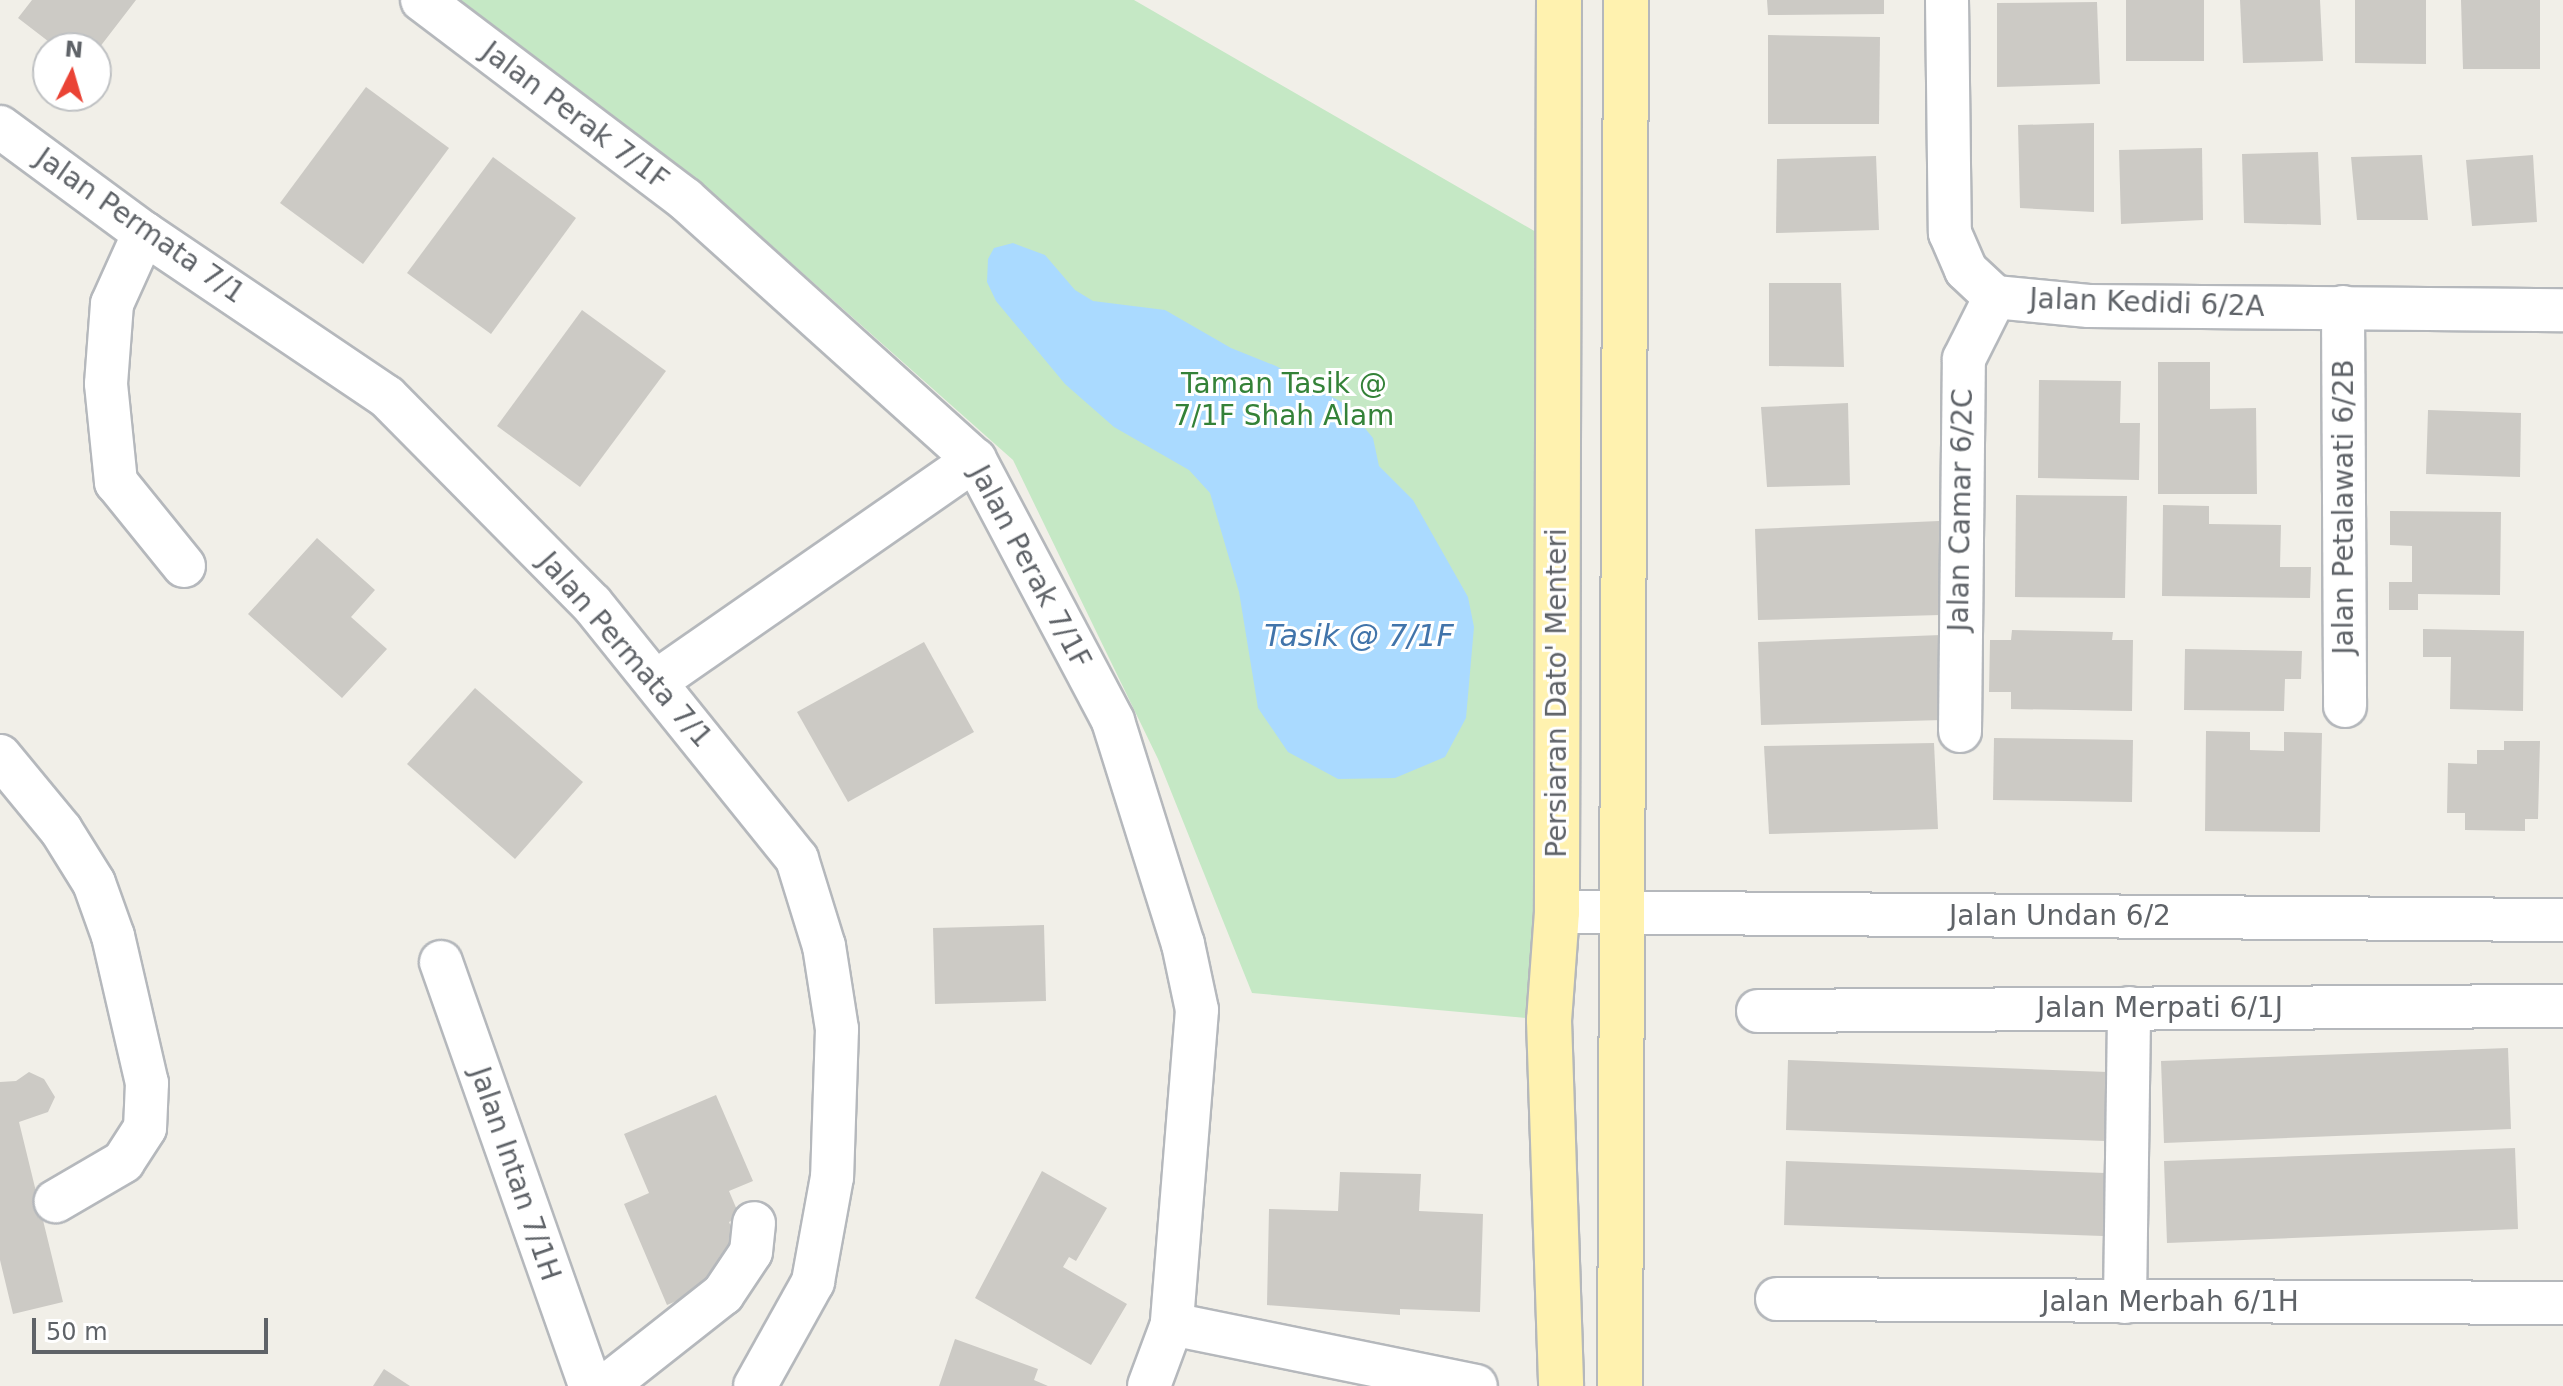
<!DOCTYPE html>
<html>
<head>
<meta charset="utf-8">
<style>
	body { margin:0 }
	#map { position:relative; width:2563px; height:1386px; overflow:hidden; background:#f1efe8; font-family:"DejaVu Sans",sans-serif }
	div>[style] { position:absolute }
	.green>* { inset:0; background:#c5e8c5 }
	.water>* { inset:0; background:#aadaff }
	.building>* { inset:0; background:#cccac5 }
	.roads { filter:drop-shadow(2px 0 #b5b8bc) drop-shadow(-2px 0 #b5b8bc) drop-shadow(0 2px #b5b8bc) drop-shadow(0 -2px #b5b8bc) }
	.minor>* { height:42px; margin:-21px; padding:0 21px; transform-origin:21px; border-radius:21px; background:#fff }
	.major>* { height:44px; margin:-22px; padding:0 22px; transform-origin:22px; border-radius:22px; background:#fff2af }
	span { translate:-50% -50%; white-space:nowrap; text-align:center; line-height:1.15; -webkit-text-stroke:6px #fff; paint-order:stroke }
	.street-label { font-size:28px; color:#5f6368 }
	.park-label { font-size:28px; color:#348238 }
	.water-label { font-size:30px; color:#4174aa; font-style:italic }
	.north { position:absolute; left:32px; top:32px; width:80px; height:80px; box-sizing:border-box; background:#fff; border:2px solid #bfc1c3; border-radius:50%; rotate:5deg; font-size:22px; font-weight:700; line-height:32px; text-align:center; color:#5f6368 }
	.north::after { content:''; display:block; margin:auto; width:28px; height:36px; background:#ea4335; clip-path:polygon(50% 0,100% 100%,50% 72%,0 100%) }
	.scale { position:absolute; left:32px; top:1318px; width:236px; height:36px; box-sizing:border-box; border:4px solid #5f6368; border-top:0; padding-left:10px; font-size:24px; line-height:28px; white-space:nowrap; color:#5f6368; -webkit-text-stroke:6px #fff; paint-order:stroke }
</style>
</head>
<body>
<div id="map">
	<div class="green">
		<div style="clip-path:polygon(459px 0,1134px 0,1555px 243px,1549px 1020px,1252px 993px,1158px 759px,1013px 460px,726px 205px)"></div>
	</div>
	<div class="water">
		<div style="clip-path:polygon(1013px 243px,1045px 255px,1075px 290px,1093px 301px,1165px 310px,1231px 348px,1276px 366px,1345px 404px,1373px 438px,1379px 466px,1413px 500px,1468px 597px,1474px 627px,1466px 718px,1445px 757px,1395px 778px,1338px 779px,1288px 752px,1258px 708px,1239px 592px,1210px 493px,1189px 470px,1114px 427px,1065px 384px,996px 301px,987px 282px,988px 259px,994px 248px)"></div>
	</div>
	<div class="building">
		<div style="clip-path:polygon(32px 0,136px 0,96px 52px,96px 48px,57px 48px,18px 18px)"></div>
		<div style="clip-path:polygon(1767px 0,1884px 0,1884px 14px,1768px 15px)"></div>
		<div style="clip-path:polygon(2126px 0,2204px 0,2204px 61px,2126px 61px)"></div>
		<div style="clip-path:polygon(2240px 0,2320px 0,2323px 61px,2243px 63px)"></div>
		<div style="clip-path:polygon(2355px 0,2426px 0,2426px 64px,2355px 63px)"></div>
		<div style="clip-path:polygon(2461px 0,2540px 0,2540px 69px,2463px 69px)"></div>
		<div style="clip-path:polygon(2097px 2px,2100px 84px,1997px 87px,1997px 3px)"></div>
		<div style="clip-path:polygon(1768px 35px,1880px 37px,1879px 124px,1768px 124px)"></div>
		<div style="clip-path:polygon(366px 87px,449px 148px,363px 264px,280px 203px)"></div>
		<div style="clip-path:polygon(2094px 123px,2094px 212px,2020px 208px,2018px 125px)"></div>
		<div style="clip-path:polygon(2202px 148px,2203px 220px,2121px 224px,2119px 150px)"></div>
		<div style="clip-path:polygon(2318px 152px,2321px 225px,2244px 223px,2242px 154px)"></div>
		<div style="clip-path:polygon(2422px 155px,2428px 220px,2357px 220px,2351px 157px)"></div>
		<div style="clip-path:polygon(2533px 155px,2537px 222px,2472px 226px,2466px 160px)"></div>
		<div style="clip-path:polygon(1876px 156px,1879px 230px,1776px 233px,1777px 159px)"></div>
		<div style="clip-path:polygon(493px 157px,576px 218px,491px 334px,407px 273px)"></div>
		<div style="clip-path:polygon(1769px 283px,1841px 283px,1844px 367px,1769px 366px)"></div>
		<div style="clip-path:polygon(582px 310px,666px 371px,580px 487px,497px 426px)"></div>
		<div style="clip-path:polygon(2158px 362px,2210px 362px,2210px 409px,2256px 408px,2257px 494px,2158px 494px)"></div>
		<div style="clip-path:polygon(2039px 380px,2121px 381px,2120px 423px,2140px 423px,2139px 480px,2038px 478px)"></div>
		<div style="clip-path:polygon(1848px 403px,1850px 485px,1767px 487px,1761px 407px)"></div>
		<div style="clip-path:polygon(2428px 410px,2521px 413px,2520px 477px,2426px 474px)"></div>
		<div style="clip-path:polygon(2016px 495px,2127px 496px,2125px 598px,2015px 597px)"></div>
		<div style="clip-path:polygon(2163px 505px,2209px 506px,2209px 524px,2281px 525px,2280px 567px,2311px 567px,2310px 598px,2162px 596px)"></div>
		<div style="clip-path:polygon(2390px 511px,2501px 512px,2500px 595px,2418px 594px,2418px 610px,2389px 610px,2389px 582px,2412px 582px,2412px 546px,2390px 545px)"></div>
		<div style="clip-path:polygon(1939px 521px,1940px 615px,1758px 620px,1755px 529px)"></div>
		<div style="clip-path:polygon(317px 538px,375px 590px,351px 617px,387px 649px,342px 698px,248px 614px)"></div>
		<div style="clip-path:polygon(2423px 629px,2524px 631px,2523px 711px,2450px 709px,2451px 657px,2423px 657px)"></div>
		<div style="clip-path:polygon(2012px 630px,2113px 632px,2112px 640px,2133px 640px,2132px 711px,2011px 709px,2011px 692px,1989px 692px,1990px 640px,2011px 640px)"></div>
		<div style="clip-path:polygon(1941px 635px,1943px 720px,1761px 725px,1758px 642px)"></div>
		<div style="clip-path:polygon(924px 642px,974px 732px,848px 802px,797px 712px)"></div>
		<div style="clip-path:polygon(2185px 649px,2302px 651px,2301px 679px,2285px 679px,2284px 711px,2184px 710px)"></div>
		<div style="clip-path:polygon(475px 688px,583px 782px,515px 859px,407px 764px)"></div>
		<div style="clip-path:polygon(2206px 731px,2250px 732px,2250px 750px,2284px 751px,2284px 732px,2322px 733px,2320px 832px,2205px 831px)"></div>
		<div style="clip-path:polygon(1994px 738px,2133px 740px,2132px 802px,1993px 800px)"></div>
		<div style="clip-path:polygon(2504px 741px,2540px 741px,2538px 819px,2525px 819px,2525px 831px,2465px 830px,2465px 813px,2447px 813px,2448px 763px,2477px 764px,2477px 750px,2504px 750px)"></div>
		<div style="clip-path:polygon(1934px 743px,1938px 829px,1769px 834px,1764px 746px)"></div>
		<div style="clip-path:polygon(1044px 925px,1046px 1001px,935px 1004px,933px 928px)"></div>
		<div style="clip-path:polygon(2508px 1048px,2511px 1129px,2164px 1143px,2161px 1061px)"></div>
		<div style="clip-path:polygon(1788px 1060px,2108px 1072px,2106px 1141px,1786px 1130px)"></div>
		<div style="clip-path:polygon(29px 1072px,44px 1079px,55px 1097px,48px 1112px,19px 1122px,63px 1302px,13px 1314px,0 1260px,0 1082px,16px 1081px)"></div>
		<div style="clip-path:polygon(716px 1095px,753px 1181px,729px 1191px,740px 1217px,729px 1222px,740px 1248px,719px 1257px,729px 1279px,667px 1305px,624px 1204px,649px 1193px,624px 1134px)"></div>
		<div style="clip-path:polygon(2515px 1148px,2518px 1229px,2167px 1243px,2164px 1161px)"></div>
		<div style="clip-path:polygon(1786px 1161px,2105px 1173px,2103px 1236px,1784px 1225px)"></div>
		<div style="clip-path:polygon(1042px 1171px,1107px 1208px,1076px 1261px,1069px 1257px,1063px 1267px,1127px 1304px,1091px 1365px,975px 1298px)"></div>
		<div style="clip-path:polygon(1340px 1172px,1421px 1174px,1419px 1211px,1483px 1214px,1480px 1312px,1400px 1309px,1400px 1315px,1267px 1305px,1269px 1209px,1338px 1211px)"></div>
		<div style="clip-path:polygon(955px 1339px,1038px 1369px,1034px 1380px,1048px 1386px,939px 1386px)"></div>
		<div style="clip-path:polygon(384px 1369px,410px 1386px,373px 1386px)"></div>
	</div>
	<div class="roads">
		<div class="minor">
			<div style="left:422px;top:0;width:330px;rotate:37.1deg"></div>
			<div style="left:685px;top:199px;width:390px;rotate:42deg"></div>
			<div style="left:975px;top:460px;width:295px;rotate:62.1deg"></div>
			<div style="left:1113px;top:721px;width:234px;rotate:72.6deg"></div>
			<div style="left:1183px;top:944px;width:67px;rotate:78deg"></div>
			<div style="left:1197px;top:1010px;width:315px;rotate:94.6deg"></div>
			<div style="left:1172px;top:1324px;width:66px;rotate:110.4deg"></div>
			<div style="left:1947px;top:0;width:233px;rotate:89.3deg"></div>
			<div style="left:1950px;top:233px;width:40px;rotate:66.6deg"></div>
			<div style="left:1966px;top:270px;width:40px;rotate:43deg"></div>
			<div style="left:1995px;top:297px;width:94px;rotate:5.5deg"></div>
			<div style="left:2089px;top:306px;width:474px;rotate:0.5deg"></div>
			<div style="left:0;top:127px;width:179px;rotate:36.4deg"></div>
			<div style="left:144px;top:233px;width:293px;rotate:34deg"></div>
			<div style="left:387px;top:397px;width:291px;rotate:45.3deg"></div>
			<div style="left:592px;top:604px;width:327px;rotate:51.2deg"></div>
			<div style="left:797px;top:859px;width:91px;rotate:72.8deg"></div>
			<div style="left:824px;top:946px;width:84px;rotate:81.1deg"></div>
			<div style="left:837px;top:1029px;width:148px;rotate:91.9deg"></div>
			<div style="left:832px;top:1177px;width:107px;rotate:100.3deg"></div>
			<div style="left:813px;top:1282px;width:119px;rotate:119.1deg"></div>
			<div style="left:144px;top:233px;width:78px;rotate:114.3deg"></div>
			<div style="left:112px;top:304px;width:80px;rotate:94.3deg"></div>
			<div style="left:106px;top:384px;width:99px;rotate:84.2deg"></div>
			<div style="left:116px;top:482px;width:108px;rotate:51deg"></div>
			<div style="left:2343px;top:307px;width:399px;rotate:89.7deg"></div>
			<div style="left:658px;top:680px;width:386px;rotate:-34.8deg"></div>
			<div style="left:1960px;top:731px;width:372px;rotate:-89.4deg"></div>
			<div style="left:1964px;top:359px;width:69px;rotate:-63.4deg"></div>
			<div style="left:0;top:756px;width:96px;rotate:50.5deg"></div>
			<div style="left:61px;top:830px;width:62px;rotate:58.1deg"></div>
			<div style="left:94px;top:883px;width:56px;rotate:70.3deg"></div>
			<div style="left:113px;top:936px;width:151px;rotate:77deg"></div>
			<div style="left:147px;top:1083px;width:45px;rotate:92.5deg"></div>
			<div style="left:145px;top:1128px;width:40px;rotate:122.9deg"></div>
			<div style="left:123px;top:1162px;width:78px;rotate:149.8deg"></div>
			<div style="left:1557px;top:912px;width:1006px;rotate:0.46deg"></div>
			<div style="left:441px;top:962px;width:449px;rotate:70.6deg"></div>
			<div style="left:1758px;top:1011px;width:805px;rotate:-0.36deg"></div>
			<div style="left:1777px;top:1299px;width:786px;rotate:0.29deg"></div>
			<div style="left:2125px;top:1302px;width:294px;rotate:-89.2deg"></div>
			<div style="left:1172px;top:1324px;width:310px;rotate:11.5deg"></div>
			<div style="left:606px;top:1386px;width:149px;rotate:-38.2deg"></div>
			<div style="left:723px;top:1294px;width:50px;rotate:-56.3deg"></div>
			<div style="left:751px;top:1252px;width:29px;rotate:-84deg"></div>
		</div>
		<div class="major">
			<div style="left:1559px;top:0;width:912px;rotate:90.13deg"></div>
			<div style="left:1557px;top:912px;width:108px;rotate:94.2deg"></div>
			<div style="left:1549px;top:1020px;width:366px;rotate:88.1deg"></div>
			<div style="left:1620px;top:1386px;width:1386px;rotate:-89.75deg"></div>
		</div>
	</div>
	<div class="street-label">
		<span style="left:575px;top:116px;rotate:37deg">Jalan Perak 7/1F</span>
		<span style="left:140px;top:226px;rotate:35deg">Jalan Permata 7/1</span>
		<span style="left:2147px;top:303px;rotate:2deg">Jalan Kedidi 6/2A</span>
		<span style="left:2344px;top:507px;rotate:-90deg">Jalan Petalawati 6/2B</span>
		<span style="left:1961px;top:510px;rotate:-89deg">Jalan Camar 6/2C</span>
		<span style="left:1030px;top:567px;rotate:62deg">Jalan Perak 7/1F</span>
		<span style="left:625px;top:650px;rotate:49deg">Jalan Permata 7/1</span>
		<span style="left:1557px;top:693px;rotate:-90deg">Persiaran Dato' Menteri</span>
		<span style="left:2060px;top:916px">Jalan Undan 6/2</span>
		<span style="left:2160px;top:1008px">Jalan Merpati 6/1J</span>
		<span style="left:515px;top:1174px;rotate:71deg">Jalan Intan 7/1H</span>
		<span style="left:2170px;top:1302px">Jalan Merbah 6/1H</span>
	</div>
	<div class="park-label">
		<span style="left:1284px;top:400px">Taman Tasik @<br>7/1F Shah Alam</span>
	</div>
	<div class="water-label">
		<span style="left:1359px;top:636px">Tasik @ 7/1F</span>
	</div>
	<div class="north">N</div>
	<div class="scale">50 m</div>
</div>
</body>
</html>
